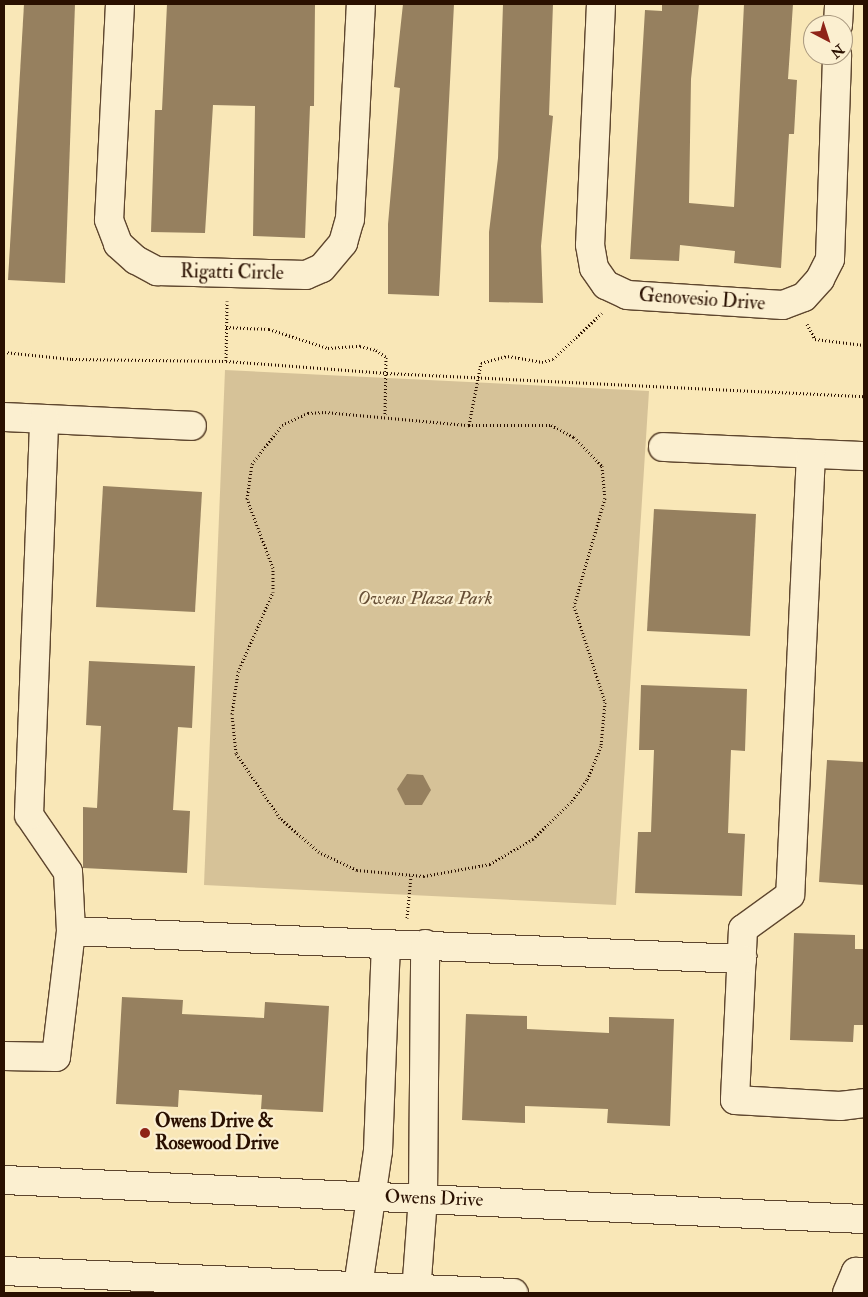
<!DOCTYPE html>
<html>
<head>
<meta charset="utf-8">
<style>
	body { margin:0 }
	#map { position:relative; width:868px; height:1297px; overflow:hidden; background:#f9e7b7; font-family:"IM FELL Double Pica",serif }
	div>[style] { position:absolute }
	.green>* { inset:0; background:#d6c298 }
	.building>* { inset:0; background:#96805f }
	.path>* { height:3px; margin-top:-1.5px; transform-origin:0; background:repeating-linear-gradient(90deg,#2a1000 0 1px,transparent 0 3.5px) }
	.roads { filter:drop-shadow(1px 0 #5e462e) drop-shadow(-1px 0 #5e462e) drop-shadow(0 1px #5e462e) drop-shadow(0 -1px #5e462e) }
	.minor>* { height:28px; margin:-14px; padding:0 14px; transform-origin:14px; border-radius:14px; background:#fbefd0 }
	.dots>* { width:14px; height:14px; translate:-50% -50%; box-sizing:border-box; border:2px solid #fbefd0; border-radius:50% }
	span { translate:-50% -50%; white-space:nowrap; text-align:center; line-height:1.15; -webkit-text-stroke:4.5px #fbefd0; paint-order:stroke }
	.street-label { font-size:19px; color:#2a1000 }
	.park-label { font-size:19px; color:#664e35; font-style:italic }
	.poi-label { font-size:19px; color:#2a1000; font-weight:700 }
	.left { translate:0 -50%; text-align:left }
	.frame { position:absolute; inset:0; border:5px solid #2a1000; pointer-events:none }
	.north { position:absolute; left:803px; top:15px; width:50px; height:50px; box-sizing:border-box; background:#fbefd0; border:1px solid #a7967d; border-radius:50%; rotate:140deg; font-size:14px; font-weight:700; line-height:20px; text-align:center; color:#2a1000 }
	.north::after { content:''; display:block; margin:auto; width:18px; height:22px; background:#8f2418; clip-path:polygon(50% 0,100% 100%,50% 72%,0 100%) }
</style>
</head>
<body>
<div id="map">
	<div class="green">
		<div style="clip-path:polygon(225px 370px,649px 391px,616px 905px,204px 885px)"></div>
	</div>
	<div class="building">
		<div style="clip-path:polygon(24px 4px,75px 4px,65px 283px,8px 280px)"></div>
		<div style="clip-path:polygon(167px 4px,315px 4px,314px 106px,310px 106px,305px 238px,253px 236px,255px 106px,213px 105px,205px 233px,151px 232px,155px 110px,162px 110px)"></div>
		<div style="clip-path:polygon(403px 4px,454px 4px,439px 296px,388px 294px,388px 224px,400px 88px,394px 87px)"></div>
		<div style="clip-path:polygon(503px 4px,553px 4px,549px 115px,553px 116px,541px 246px,543px 303px,489px 302px,489px 232px,498px 158px)"></div>
		<div style="clip-path:polygon(662px 4px,699px 4px,691px 79px,689px 203px,734px 207px,744px 4px,793px 4px,788px 79px,797px 80px,794px 134px,789px 134px,781px 268px,734px 263px,735px 251px,680px 245px,679px 261px,630px 259px,645px 10px,662px 11px)"></div>
		<div style="clip-path:polygon(103px 486px,202px 492px,195px 612px,96px 607px)"></div>
		<div style="clip-path:polygon(654px 509px,756px 514px,750px 636px,647px 631px)"></div>
		<div style="clip-path:polygon(89px 661px,195px 666px,192px 728px,178px 727px,173px 810px,190px 811px,187px 873px,83px 868px,83px 807px,97px 808px,101px 726px,86px 725px)"></div>
		<div style="clip-path:polygon(641px 685px,747px 689px,745px 751px,731px 750px,728px 833px,745px 834px,742px 896px,635px 893px,638px 832px,651px 832px,654px 750px,639px 750px)"></div>
		<div style="clip-path:polygon(827px 760px,864px 762px,864px 885px,819px 882px)"></div>
		<div style="clip-path:polygon(407px 774px,423px 775px,431px 790px,422px 805px,405px 805px,397px 789px)"></div>
		<div style="clip-path:polygon(794px 933px,855px 935px,855px 949px,864px 949px,864px 1025px,854px 1025px,853px 1042px,790px 1040px)"></div>
		<div style="clip-path:polygon(122px 997px,183px 1000px,182px 1014px,264px 1018px,265px 1002px,329px 1006px,323px 1112px,261px 1109px,262px 1095px,179px 1090px,178px 1107px,116px 1104px)"></div>
		<div style="clip-path:polygon(466px 1014px,527px 1016px,527px 1029px,609px 1033px,609px 1017px,674px 1019px,670px 1126px,607px 1123px,608px 1109px,525px 1106px,525px 1123px,462px 1120px)"></div>
	</div>
	<div class="path">
		<div style="left:807px;top:324px;width:17px;rotate:62deg"></div>
		<div style="left:815px;top:339px;width:49px;rotate:7deg"></div>
		<div style="left:226px;top:327px;width:43px;rotate:2.7deg"></div>
		<div style="left:269px;top:329px;width:62px;rotate:17.9deg"></div>
		<div style="left:328px;top:348px;width:32px;rotate:-4deg"></div>
		<div style="left:360px;top:346px;width:16px;rotate:14deg"></div>
		<div style="left:376px;top:350px;width:12px;rotate:35deg"></div>
		<div style="left:386px;top:357px;width:59px;rotate:91deg"></div>
		<div style="left:4px;top:352px;width:68px;rotate:5.9deg"></div>
		<div style="left:72px;top:359px;width:154px;rotate:0.7deg"></div>
		<div style="left:226px;top:361px;width:161px;rotate:4.3deg"></div>
		<div style="left:387px;top:373px;width:478px;rotate:2.8deg"></div>
		<div style="left:226px;top:361px;width:60px;rotate:-89deg"></div>
		<div style="left:325px;top:412px;width:145px;rotate:5.2deg"></div>
		<div style="left:469px;top:425px;width:82px"></div>
		<div style="left:551px;top:425px;width:26px;rotate:28deg"></div>
		<div style="left:574px;top:437px;width:40px;rotate:46deg"></div>
		<div style="left:602px;top:466px;width:32px;rotate:85deg"></div>
		<div style="left:605px;top:498px;width:112px;rotate:106deg"></div>
		<div style="left:574px;top:606px;width:101px;rotate:72.1deg"></div>
		<div style="left:605px;top:702px;width:44px;rotate:95.2deg"></div>
		<div style="left:601px;top:746px;width:37px;rotate:112deg"></div>
		<div style="left:587px;top:780px;width:27px;rotate:126deg"></div>
		<div style="left:571px;top:802px;width:53px;rotate:135.8deg"></div>
		<div style="left:533px;top:839px;width:50px;rotate:149.8deg"></div>
		<div style="left:490px;top:864px;width:67px;rotate:169.7deg"></div>
		<div style="left:424px;top:876px;width:67px;rotate:-174.9deg"></div>
		<div style="left:357px;top:870px;width:42px;rotate:-154.7deg"></div>
		<div style="left:319px;top:852px;width:52px;rotate:-138.9deg"></div>
		<div style="left:280px;top:818px;width:78px;rotate:-124.1deg"></div>
		<div style="left:236px;top:753px;width:39px;rotate:-96deg"></div>
		<div style="left:232px;top:714px;width:42px;rotate:-81.9deg"></div>
		<div style="left:238px;top:672px;width:87px;rotate:-66.4deg"></div>
		<div style="left:273px;top:592px;width:24px;rotate:-90deg"></div>
		<div style="left:273px;top:568px;width:74px;rotate:-110.6deg"></div>
		<div style="left:247px;top:499px;width:35px;rotate:-82deg"></div>
		<div style="left:252px;top:464px;width:49px;rotate:-52.4deg"></div>
		<div style="left:282px;top:425px;width:29px;rotate:-25deg"></div>
		<div style="left:308px;top:413px;width:17px;rotate:-3deg"></div>
		<div style="left:469px;top:425px;width:63px;rotate:-79deg"></div>
		<div style="left:481px;top:363px;width:28px;rotate:-15deg"></div>
		<div style="left:508px;top:356px;width:35px;rotate:10deg"></div>
		<div style="left:542px;top:362px;width:11px;rotate:-15deg"></div>
		<div style="left:553px;top:359px;width:67px;rotate:-43.2deg"></div>
		<div style="left:407px;top:918px;width:42px;rotate:-84.6deg"></div>
	</div>
	<div class="roads">
		<div class="minor">
			<div style="left:120px;top:4px;width:216px;rotate:92.9deg"></div>
			<div style="left:109px;top:220px;width:26px;rotate:69deg"></div>
			<div style="left:118px;top:244px;width:24px;rotate:42deg"></div>
			<div style="left:136px;top:260px;width:24px;rotate:28deg"></div>
			<div style="left:157px;top:271px;width:149px;rotate:1.5deg"></div>
			<div style="left:306px;top:275px;width:17px;rotate:-24deg"></div>
			<div style="left:322px;top:268px;width:33px;rotate:-50deg"></div>
			<div style="left:343px;top:243px;width:25px;rotate:-74deg"></div>
			<div style="left:350px;top:219px;width:215px;rotate:-87.1deg"></div>
			<div style="left:601px;top:4px;width:241px;rotate:92.6deg"></div>
			<div style="left:590px;top:245px;width:23px;rotate:80deg"></div>
			<div style="left:594px;top:268px;width:21px;rotate:55deg"></div>
			<div style="left:606px;top:285px;width:23px;rotate:25deg"></div>
			<div style="left:627px;top:295px;width:156px;rotate:3.7deg"></div>
			<div style="left:783px;top:305px;width:22px;rotate:-21deg"></div>
			<div style="left:804px;top:297px;width:24px;rotate:-48deg"></div>
			<div style="left:820px;top:279px;width:22px;rotate:-63deg"></div>
			<div style="left:830px;top:259px;width:204px;rotate:-88deg"></div>
			<div style="left:838px;top:25px;width:21px;rotate:-87deg"></div>
			<div style="left:4px;top:417px;width:188px;rotate:2.7deg"></div>
			<div style="left:663px;top:447px;width:201px;rotate:2.6deg"></div>
			<div style="left:811px;top:454px;width:441px;rotate:92.7deg"></div>
			<div style="left:790px;top:895px;width:58px;rotate:144.1deg"></div>
			<div style="left:743px;top:929px;width:171px;rotate:92.7deg"></div>
			<div style="left:735px;top:1100px;width:105px;rotate:3.3deg"></div>
			<div style="left:840px;top:1106px;width:24px;rotate:-7deg"></div>
			<div style="left:71px;top:931px;width:672px;rotate:2.39deg"></div>
			<div style="left:4px;top:1056px;width:52px;rotate:1.1deg"></div>
			<div style="left:56px;top:1057px;width:127px;rotate:-83.2deg"></div>
			<div style="left:71px;top:931px;width:59px;rotate:-92.9deg"></div>
			<div style="left:68px;top:872px;width:69px;rotate:-124.4deg"></div>
			<div style="left:29px;top:815px;width:396px;rotate:-87.8deg"></div>
			<div style="left:4px;top:1180px;width:861px;rotate:2.6deg"></div>
			<div style="left:4px;top:1271px;width:510px;rotate:2.47deg"></div>
			<div style="left:357px;top:1293px;width:144px;rotate:-81.6deg"></div>
			<div style="left:378px;top:1151px;width:207px;rotate:-87.8deg"></div>
			<div style="left:416px;top:1293px;width:96px;rotate:-85.8deg"></div>
			<div style="left:423px;top:1197px;width:253px;rotate:-89.5deg"></div>
			<div style="left:847px;top:1293px;width:23px;rotate:-67deg"></div>
			<div style="left:856px;top:1272px;width:8px"></div>
		</div>
	</div>
	<div class="dots">
		<div style="left:145px;top:1133px;background:#8f2418"></div>
	</div>
	<div class="street-label">
		<span style="left:232px;top:273px;rotate:1deg">Rigatti Circle</span>
		<span style="left:702px;top:300px;rotate:4deg">Genovesio Drive</span>
		<span style="left:434px;top:1199px;rotate:2deg">Owens Drive</span>
	</div>
	<div class="park-label">
		<span style="left:425px;top:599px">Owens Plaza Park</span>
	</div>
	<div class="poi-label">
		<span class="left" style="left:155px;top:1133px">Owens Drive &amp;<br>Rosewood Drive</span>
	</div>
	<div class="frame"></div>
	<div class="north">N</div>
</div>
</body>
</html>
